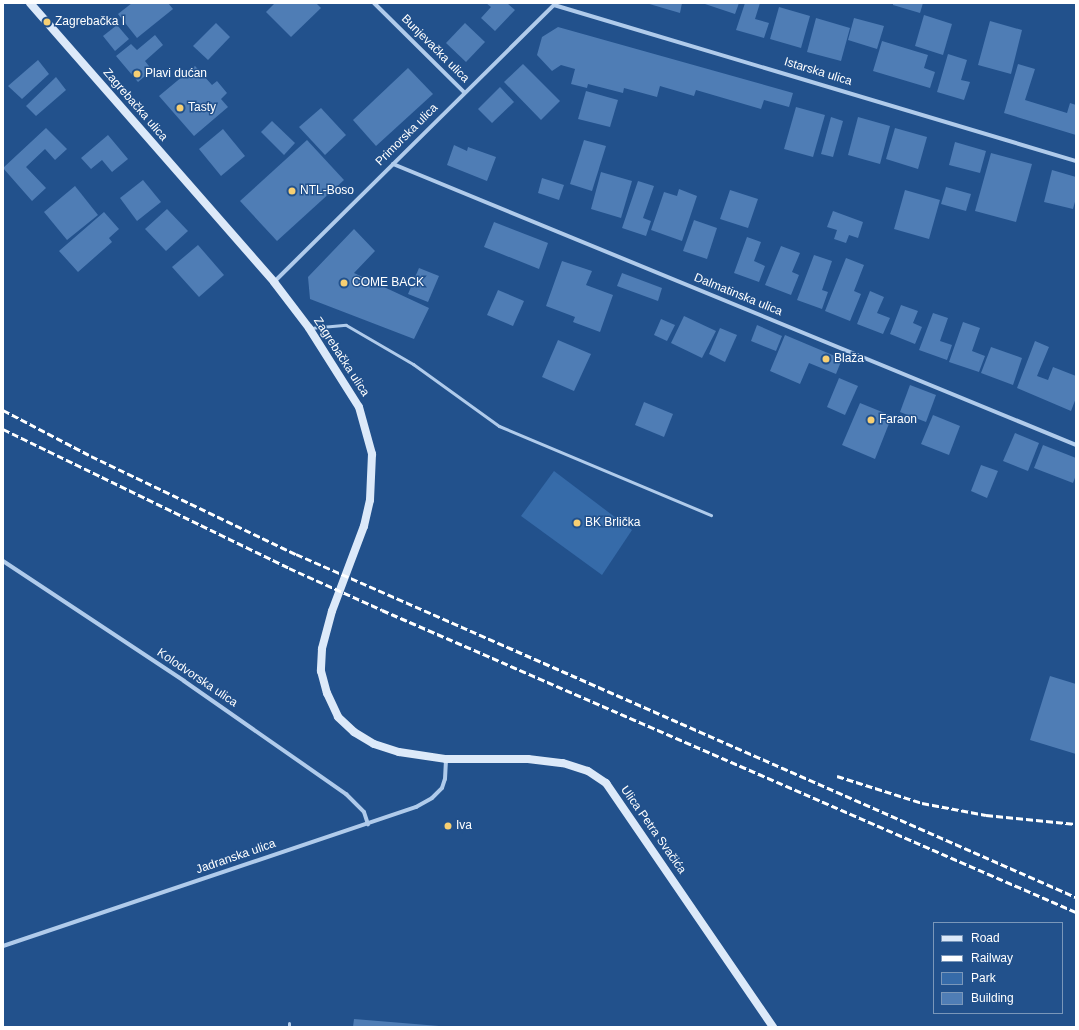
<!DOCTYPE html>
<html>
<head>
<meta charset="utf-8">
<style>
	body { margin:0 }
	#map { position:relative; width:1079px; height:1030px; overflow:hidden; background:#22518c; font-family:Arial,sans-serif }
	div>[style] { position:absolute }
	.green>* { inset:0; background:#366ba9 }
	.building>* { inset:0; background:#4f7db5 }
	.service>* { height:3px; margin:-1.5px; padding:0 1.5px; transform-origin:1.5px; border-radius:1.5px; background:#b0cbeb }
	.minor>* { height:4px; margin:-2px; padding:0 2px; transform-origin:2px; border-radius:2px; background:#b0cbeb }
	.secondary>* { height:8px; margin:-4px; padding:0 4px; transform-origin:4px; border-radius:4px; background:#dce9f9 }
	.rail>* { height:3px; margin-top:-1.5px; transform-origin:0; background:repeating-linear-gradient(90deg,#fff 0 7px,transparent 0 10px) }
	.dots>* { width:11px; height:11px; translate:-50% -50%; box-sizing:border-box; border:2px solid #22518c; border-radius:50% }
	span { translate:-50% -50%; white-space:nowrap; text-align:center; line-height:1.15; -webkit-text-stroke:3px #22518c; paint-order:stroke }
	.poi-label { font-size:12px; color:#fff }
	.left { translate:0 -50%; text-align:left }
	.street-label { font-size:12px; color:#fff }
	.frame { position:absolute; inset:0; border:4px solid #fff; pointer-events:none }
	.legend { position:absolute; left:933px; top:922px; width:130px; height:92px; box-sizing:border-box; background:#22518c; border:1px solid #7a97ba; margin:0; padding:5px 7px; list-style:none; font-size:12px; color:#fff }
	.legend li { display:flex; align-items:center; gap:8px; height:20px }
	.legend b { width:20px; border:1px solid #7a97ba }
</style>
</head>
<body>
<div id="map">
	<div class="green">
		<div style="clip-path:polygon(554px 471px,632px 530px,602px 575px,521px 516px)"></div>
	</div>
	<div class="building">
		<div style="clip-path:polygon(132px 3px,168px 3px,173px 9px,137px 38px,118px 14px)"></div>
		<div style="clip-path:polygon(275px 3px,316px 3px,321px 8px,291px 37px,266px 12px)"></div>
		<div style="clip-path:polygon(486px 3px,507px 3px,515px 10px,495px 31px,481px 18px,491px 7px)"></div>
		<div style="clip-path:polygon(646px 3px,682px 3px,680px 13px)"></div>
		<div style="clip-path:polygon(702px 3px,739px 3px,735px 14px)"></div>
		<div style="clip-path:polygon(745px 3px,760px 3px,755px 19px,769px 23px,764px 38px,736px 30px)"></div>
		<div style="clip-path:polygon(893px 3px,923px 3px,920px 13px,893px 5px)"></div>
		<div style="clip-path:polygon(779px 7px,810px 16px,801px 48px,770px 39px)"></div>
		<div style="clip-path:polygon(924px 15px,952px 24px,943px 55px,915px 46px)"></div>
		<div style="clip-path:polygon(816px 18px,850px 28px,841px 61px,807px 52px)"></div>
		<div style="clip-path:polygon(854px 18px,884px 26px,877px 49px,848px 40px)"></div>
		<div style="clip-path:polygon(990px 21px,1022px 30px,1011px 74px,978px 65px)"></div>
		<div style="clip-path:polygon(216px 23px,230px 37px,208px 60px,193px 46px)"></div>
		<div style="clip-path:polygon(465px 23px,485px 42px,466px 62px,446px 43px)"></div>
		<div style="clip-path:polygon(117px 25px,129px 39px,115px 51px,103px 36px)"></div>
		<div style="clip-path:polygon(558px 27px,793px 93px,789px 107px,764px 100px,761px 109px,696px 90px,694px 96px,660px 86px,657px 97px,624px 88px,623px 93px,588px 84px,587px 88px,571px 84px,575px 69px,561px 65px,552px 71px,537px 55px,542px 37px)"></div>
		<div style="clip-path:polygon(155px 35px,163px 45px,145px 61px,152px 70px,138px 82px,116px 56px,131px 44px,137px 50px)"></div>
		<div style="clip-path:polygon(882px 41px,928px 55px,924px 68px,935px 72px,930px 88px,873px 71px)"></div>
		<div style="clip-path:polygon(948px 54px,967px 60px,961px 80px,970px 82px,964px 100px,937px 92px)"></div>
		<div style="clip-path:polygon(38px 60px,49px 74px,22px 99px,8px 86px)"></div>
		<div style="clip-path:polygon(523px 64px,560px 101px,541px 120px,504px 82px)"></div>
		<div style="clip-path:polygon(1018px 64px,1035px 69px,1025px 100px,1067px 113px,1070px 103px,1076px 105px,1076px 135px,1004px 113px)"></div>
		<div style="clip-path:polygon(195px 66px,212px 85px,217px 81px,227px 93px,221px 99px,228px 107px,194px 136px,159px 96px)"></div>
		<div style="clip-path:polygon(408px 68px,433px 94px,376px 146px,353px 120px)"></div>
		<div style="clip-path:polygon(56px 77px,66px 90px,36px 116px,26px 106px)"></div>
		<div style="clip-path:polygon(500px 87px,514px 102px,492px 123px,478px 109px)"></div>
		<div style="clip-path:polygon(586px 91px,618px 100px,610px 127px,578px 119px)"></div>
		<div style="clip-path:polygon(796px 107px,825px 115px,813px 157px,784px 149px)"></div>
		<div style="clip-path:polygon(321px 108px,346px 135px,325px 155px,299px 127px)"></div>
		<div style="clip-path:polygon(831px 117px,843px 121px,833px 157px,821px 154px)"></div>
		<div style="clip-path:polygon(858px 117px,890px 126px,880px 164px,848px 155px)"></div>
		<div style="clip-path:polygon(272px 121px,295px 143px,284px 155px,261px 132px)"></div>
		<div style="clip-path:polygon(46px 128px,67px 149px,55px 160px,45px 149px,26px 167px,46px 188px,32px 201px,3px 168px)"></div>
		<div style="clip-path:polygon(895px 128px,927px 137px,918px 169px,886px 159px)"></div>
		<div style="clip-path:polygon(223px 129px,245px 156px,221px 176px,199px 149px)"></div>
		<div style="clip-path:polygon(108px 135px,128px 159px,112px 172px,102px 160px,91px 169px,81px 158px)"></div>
		<div style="clip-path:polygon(307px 140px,344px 180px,277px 241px,240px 201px)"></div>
		<div style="clip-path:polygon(584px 140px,606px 146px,592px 191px,570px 184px)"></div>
		<div style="clip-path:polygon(955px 142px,986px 151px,980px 173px,949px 165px)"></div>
		<div style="clip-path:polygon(454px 145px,467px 151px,468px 147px,496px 157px,487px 181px,447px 165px)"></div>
		<div style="clip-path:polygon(991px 153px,1032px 164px,1016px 222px,975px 211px)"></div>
		<div style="clip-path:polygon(1052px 170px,1076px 177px,1076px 198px,1073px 209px,1044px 202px)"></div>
		<div style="clip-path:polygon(601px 172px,632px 181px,621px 218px,591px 209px)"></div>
		<div style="clip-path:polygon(542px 178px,564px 185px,559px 200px,538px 193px)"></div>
		<div style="clip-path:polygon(143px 180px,161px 202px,137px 221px,120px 198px)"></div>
		<div style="clip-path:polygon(638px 181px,654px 186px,643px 218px,651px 221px,646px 236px,622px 228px)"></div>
		<div style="clip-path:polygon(75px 186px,98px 215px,67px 240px,44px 212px)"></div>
		<div style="clip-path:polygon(946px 187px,971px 194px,966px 211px,941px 204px)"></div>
		<div style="clip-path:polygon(679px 189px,697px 196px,682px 241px,651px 230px,664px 192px,677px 196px)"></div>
		<div style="clip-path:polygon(730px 190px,758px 199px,748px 228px,720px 219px)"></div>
		<div style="clip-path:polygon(905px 190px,940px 200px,929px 239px,894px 229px)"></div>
		<div style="clip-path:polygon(167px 209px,188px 231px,166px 251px,145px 229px)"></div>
		<div style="clip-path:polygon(833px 211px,863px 222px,858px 238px,849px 235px,846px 243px,834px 239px,837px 230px,827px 227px)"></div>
		<div style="clip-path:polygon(104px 212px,119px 229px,109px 238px,112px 242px,78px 272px,59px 251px)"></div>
		<div style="clip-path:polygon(694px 220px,717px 228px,707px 259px,683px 251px)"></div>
		<div style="clip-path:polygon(494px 222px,548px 243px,539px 269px,484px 247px)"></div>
		<div style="clip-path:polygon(354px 229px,375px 251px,354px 273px,429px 308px,414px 339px,310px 299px,308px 277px)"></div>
		<div style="clip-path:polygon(747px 237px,761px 242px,754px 261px,765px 266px,759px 282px,734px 273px)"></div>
		<div style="clip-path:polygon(198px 245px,224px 275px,199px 297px,172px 267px)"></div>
		<div style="clip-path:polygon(781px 246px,800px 253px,792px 272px,799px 275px,791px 295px,765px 285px)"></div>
		<div style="clip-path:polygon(814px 255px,832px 261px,822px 290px,828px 292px,822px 309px,797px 300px)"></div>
		<div style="clip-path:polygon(846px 258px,864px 265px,854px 291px,861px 294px,850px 321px,825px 311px)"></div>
		<div style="clip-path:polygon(562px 261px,592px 271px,586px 285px,613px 295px,600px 332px,573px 322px,575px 317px,546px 306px)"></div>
		<div style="clip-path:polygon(419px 268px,439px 276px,428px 302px,408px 294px)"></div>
		<div style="clip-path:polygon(622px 273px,662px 288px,658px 301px,617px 286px)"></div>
		<div style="clip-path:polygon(498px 290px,524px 301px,513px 326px,487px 315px)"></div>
		<div style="clip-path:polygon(870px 291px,884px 297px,877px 313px,890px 318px,883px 334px,857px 324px)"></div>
		<div style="clip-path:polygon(901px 305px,918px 311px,913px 323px,922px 327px,915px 344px,890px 334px)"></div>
		<div style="clip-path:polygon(933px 313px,948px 318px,940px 341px,952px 345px,947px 360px,919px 350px)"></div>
		<div style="clip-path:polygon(684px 316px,716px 331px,702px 358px,671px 343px)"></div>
		<div style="clip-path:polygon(661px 319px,675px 325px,667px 341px,654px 335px)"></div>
		<div style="clip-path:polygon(963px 322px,980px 328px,972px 351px,985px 356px,979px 372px,949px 362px)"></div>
		<div style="clip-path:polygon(757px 325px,782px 336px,776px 351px,751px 341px)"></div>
		<div style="clip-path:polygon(720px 328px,737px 335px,725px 362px,709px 354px)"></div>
		<div style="clip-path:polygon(785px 335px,842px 359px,836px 374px,809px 363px,800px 384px,770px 371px)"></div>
		<div style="clip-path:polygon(558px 340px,591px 354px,574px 391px,542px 377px)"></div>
		<div style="clip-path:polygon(1035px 341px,1049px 347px,1037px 376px,1048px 380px,1053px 367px,1076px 376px,1076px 398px,1071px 411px,1017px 388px)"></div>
		<div style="clip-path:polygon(991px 347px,1022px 358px,1013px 385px,981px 373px)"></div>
		<div style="clip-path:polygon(839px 378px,858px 386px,845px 415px,827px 407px)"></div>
		<div style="clip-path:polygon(910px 385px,936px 395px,926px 422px,900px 412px)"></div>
		<div style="clip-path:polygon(644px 402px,673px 414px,664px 437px,635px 425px)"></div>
		<div style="clip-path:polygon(860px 403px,892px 416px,875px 459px,842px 445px)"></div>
		<div style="clip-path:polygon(933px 415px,960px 426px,949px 455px,921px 444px)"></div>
		<div style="clip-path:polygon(1015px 433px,1039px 443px,1028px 471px,1003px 461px)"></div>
		<div style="clip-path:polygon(1043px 445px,1076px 458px,1076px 475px,1073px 483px,1034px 468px)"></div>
		<div style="clip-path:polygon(981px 465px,998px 471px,987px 498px,971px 491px)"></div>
		<div style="clip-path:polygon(1050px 676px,1076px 684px,1076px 754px,1030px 740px)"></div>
		<div style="clip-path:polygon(354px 1019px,439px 1026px,439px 1027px,353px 1027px)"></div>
	</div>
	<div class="service">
		<div style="left:310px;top:328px;width:36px;rotate:-5deg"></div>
		<div style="left:346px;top:325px;width:78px;rotate:30.2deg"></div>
		<div style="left:413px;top:364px;width:106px;rotate:35.8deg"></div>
		<div style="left:499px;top:426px;width:230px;rotate:22.8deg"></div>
		<div style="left:289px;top:1027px;width:4px;rotate:-90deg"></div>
	</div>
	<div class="minor">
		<div style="left:374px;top:3px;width:127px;rotate:44.7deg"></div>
		<div style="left:554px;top:5px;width:545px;rotate:16.64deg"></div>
		<div style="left:393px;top:164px;width:739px;rotate:22.36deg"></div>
		<div style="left:274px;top:282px;width:395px;rotate:-44.7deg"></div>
		<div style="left:3px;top:561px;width:217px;rotate:33.5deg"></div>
		<div style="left:184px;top:681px;width:198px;rotate:34.9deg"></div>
		<div style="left:346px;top:794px;width:25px;rotate:45deg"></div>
		<div style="left:364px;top:812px;width:13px;rotate:72deg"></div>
		<div style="left:3px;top:946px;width:436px;rotate:-18.6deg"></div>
		<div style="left:416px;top:807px;width:18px;rotate:-29deg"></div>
		<div style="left:432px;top:798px;width:14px;rotate:-45deg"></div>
		<div style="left:442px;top:788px;width:9px;rotate:-72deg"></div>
		<div style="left:445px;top:779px;width:20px;rotate:-87deg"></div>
	</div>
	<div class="secondary">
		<div style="left:30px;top:3px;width:371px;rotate:48.8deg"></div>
		<div style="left:274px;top:282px;width:58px;rotate:52.7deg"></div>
		<div style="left:309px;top:328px;width:93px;rotate:57.7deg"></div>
		<div style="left:359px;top:407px;width:49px;rotate:74.5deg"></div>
		<div style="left:372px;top:454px;width:46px;rotate:92.5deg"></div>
		<div style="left:370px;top:500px;width:27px;rotate:103deg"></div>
		<div style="left:364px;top:526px;width:91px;rotate:110.6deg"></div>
		<div style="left:332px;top:611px;width:39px;rotate:105deg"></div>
		<div style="left:322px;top:649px;width:22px;rotate:93deg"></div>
		<div style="left:321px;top:671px;width:23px;rotate:75deg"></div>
		<div style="left:327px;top:693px;width:26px;rotate:65deg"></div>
		<div style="left:338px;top:717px;width:22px;rotate:43deg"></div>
		<div style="left:354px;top:732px;width:23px;rotate:31deg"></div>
		<div style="left:374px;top:744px;width:26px;rotate:18deg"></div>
		<div style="left:399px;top:752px;width:48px;rotate:8.5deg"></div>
		<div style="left:446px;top:759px;width:82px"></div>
		<div style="left:528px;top:759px;width:35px;rotate:7deg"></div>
		<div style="left:563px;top:763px;width:26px;rotate:18deg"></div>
		<div style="left:588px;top:771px;width:22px;rotate:34deg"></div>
		<div style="left:606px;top:783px;width:296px;rotate:55.6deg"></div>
	</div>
	<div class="rail">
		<div style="left:3px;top:410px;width:99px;rotate:27.6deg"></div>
		<div style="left:91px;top:456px;width:227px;rotate:25.6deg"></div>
		<div style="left:296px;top:554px;width:852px;rotate:23.74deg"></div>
		<div style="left:3px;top:429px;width:318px;rotate:25.9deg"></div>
		<div style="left:289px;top:568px;width:102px;rotate:24.3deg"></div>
		<div style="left:382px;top:610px;width:757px;rotate:23.52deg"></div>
		<div style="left:837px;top:776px;width:89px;rotate:17.6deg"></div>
		<div style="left:922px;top:803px;width:65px;rotate:10.6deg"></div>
		<div style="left:986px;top:815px;width:90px;rotate:5.7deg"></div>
	</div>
	<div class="dots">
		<div style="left:47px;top:22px;background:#f7cf72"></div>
		<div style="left:137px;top:74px;background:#f7cf72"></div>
		<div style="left:180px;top:108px;background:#f7cf72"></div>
		<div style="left:292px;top:191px;background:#f7cf72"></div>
		<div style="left:344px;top:283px;background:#f7cf72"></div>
		<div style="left:826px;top:359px;background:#f7cf72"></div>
		<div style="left:871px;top:420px;background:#f7cf72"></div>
		<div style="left:577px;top:523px;background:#f7cf72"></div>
		<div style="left:448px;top:826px;background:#f7cf72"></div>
	</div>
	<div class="poi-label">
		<span class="left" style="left:55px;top:22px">Zagrebačka I</span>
		<span class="left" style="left:145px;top:74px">Plavi dućan</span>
		<span class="left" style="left:188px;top:108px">Tasty</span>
		<span class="left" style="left:300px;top:191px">NTL-Boso</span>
		<span class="left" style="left:352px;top:283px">COME BACK</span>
		<span class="left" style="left:834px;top:359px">Blaža</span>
		<span class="left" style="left:879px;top:420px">Faraon</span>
		<span class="left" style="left:585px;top:523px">BK Brlička</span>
		<span class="left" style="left:456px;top:826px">Iva</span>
	</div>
	<div class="street-label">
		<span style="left:435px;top:49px;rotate:45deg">Bunjevačka ulica</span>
		<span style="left:818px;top:72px;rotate:17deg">Istarska ulica</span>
		<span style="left:135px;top:105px;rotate:49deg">Zagrebačka ulica</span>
		<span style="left:407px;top:135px;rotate:-45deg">Primorska ulica</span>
		<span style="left:738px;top:295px;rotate:22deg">Dalmatinska ulica</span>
		<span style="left:341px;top:357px;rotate:57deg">Zagrebačka ulica</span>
		<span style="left:197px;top:678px;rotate:34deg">Kolodvorska ulica</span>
		<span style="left:653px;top:830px;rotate:55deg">Ulica Petra Svačića</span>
		<span style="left:236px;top:857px;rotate:-19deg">Jadranska ulica</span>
	</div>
	<div class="frame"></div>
	<ul class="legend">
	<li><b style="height:5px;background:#dce9f9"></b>Road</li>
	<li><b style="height:5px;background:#fff"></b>Railway</li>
	<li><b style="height:11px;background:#366ba9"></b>Park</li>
	<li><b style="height:11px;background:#4f7db5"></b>Building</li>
	</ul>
</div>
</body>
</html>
